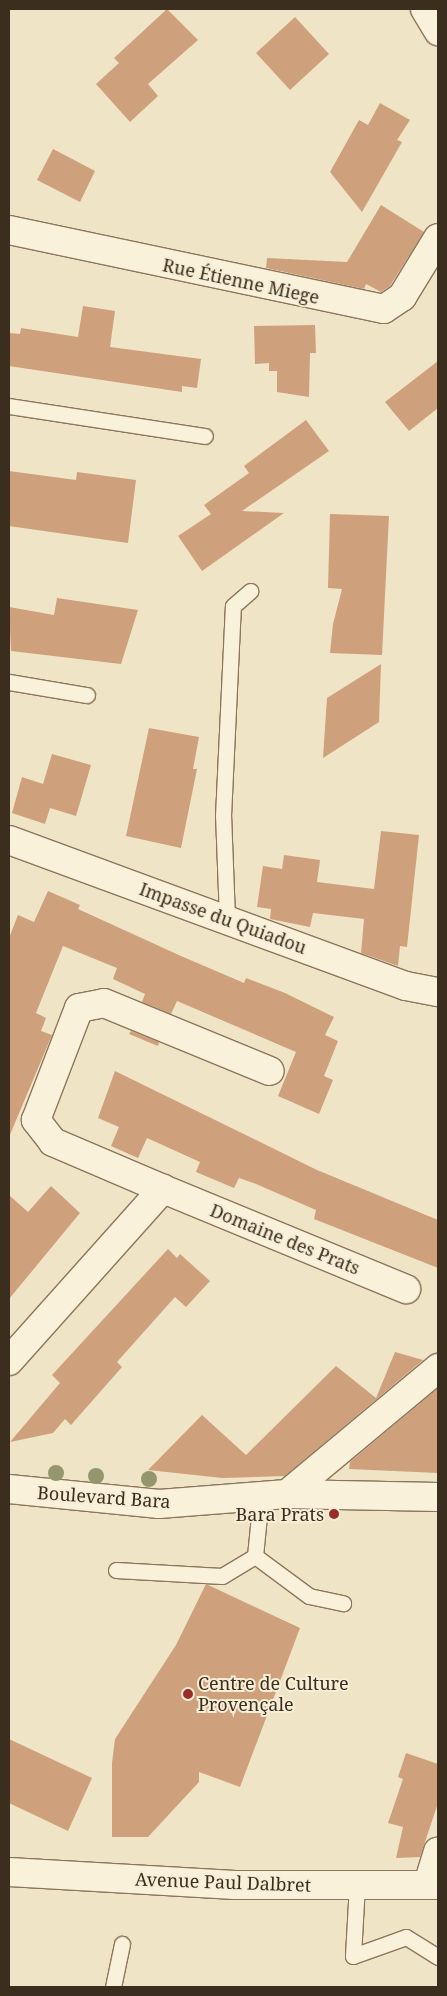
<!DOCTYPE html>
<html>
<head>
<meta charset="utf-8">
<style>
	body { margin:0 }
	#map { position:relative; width:447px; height:1996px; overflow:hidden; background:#efe4c6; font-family:"Noto Serif",serif }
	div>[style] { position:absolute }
	.building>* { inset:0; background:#cea17c }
	.roads { filter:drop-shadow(1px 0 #8c765b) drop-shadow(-1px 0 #8c765b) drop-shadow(0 1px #8c765b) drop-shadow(0 -1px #8c765b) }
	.service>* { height:15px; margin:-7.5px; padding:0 7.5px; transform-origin:7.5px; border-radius:7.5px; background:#faf1da }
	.minor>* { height:28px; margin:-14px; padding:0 14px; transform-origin:14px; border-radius:14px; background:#faf1da }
	.tertiary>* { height:28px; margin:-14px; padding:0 14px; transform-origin:14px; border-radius:14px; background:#faf1da }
	.trees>* { width:16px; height:16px; margin:-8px; border-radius:50%; background:#94976d }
	.dots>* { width:14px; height:14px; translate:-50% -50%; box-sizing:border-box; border:2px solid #f7eed6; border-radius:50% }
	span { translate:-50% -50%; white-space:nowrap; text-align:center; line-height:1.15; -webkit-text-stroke:4px #f7eed6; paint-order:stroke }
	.street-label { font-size:18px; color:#3c2e1f }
	.poi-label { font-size:18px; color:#3c2e1f }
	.right { translate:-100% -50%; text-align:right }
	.left { translate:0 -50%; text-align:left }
	.frame { position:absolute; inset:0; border:10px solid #3c2e1f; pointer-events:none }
</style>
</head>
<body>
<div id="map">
	<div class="building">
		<div style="clip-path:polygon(167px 9px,198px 40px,148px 84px,158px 96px,130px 122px,96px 84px,119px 63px,114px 58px)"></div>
		<div style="clip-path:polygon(295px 17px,329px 54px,290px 90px,256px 53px)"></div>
		<div style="clip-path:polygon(380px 103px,410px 120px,397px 140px,402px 142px,362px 212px,330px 172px,359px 120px,368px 125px)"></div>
		<div style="clip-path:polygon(53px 149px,95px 171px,80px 202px,37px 180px)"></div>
		<div style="clip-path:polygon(381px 205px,424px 232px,390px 286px,381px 292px,366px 284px,364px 289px,266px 268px,267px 258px,347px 262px)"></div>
		<div style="clip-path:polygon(83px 306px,115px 311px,110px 347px,201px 359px,197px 388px,182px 386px,182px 392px,9px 366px,9px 333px,20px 334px,21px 328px,78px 337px)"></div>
		<div style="clip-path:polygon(315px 325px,316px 353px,310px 353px,309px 397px,277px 392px,277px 371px,269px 371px,269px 363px,255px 364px,254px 326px)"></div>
		<div style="clip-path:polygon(438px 361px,438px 408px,409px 431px,385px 402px)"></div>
		<div style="clip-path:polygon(306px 420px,329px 451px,242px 511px,284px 513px,202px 571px,178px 536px,211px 514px,204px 505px,249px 473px,244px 466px)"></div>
		<div style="clip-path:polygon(9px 471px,76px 480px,77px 472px,136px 480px,128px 543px,9px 526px)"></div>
		<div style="clip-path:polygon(330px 514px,389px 516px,382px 655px,330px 653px,333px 624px,342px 589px,328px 588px)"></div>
		<div style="clip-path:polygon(57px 598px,138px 610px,121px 664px,11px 651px,9px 607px,54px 615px)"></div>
		<div style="clip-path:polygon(381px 664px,379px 722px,323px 758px,327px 698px)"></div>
		<div style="clip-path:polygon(149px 728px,199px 737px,193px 769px,197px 769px,181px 848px,126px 836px)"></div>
		<div style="clip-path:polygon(52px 754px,91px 765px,76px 816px,50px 808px,45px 824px,12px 813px,22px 777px,43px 784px)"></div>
		<div style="clip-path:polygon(381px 831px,419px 835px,407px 947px,400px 946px,398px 966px,361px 953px,364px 919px,313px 913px,310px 927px,270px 919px,271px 909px,257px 907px,263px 866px,282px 869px,284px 855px,320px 860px,317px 882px,374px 889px)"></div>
		<div style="clip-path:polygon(48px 891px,80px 905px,78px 909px,181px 956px,244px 983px,246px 978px,285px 993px,334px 1017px,325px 1035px,338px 1041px,324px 1076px,333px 1080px,319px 1114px,278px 1096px,296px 1052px,177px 1001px,171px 1014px,142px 1002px,145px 994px,113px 979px,117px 968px,63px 946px,36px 1013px,46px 1018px,41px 1031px,52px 1035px,9px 1137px,9px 938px,18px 915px,34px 922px)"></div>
		<div style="clip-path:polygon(131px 1031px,159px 1042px,158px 1046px,129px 1034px)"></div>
		<div style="clip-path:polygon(115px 1071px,317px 1170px,438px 1220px,438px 1268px,314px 1219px,316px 1210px,256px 1184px,239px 1178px,234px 1188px,196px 1172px,200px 1162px,147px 1138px,138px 1158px,111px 1146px,119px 1127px,98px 1118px)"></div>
		<div style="clip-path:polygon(51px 1186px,80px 1213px,9px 1299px,9px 1195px,28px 1212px)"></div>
		<div style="clip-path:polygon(168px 1249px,177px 1258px,180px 1254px,210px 1281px,186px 1307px,175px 1297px,117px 1362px,122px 1367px,71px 1425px,65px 1419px,53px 1433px,10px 1442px,60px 1383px,52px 1375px)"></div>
		<div style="clip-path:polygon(395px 1352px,423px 1360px,285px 1476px,222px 1478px,148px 1470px,202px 1415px,246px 1455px,336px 1366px,376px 1398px)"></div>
		<div style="clip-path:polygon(438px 1388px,438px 1473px,349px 1469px,350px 1462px)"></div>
		<div style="clip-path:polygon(206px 1584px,300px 1628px,240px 1787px,199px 1772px,199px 1782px,148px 1837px,112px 1837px,112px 1763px,115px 1739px,176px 1645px)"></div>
		<div style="clip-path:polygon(9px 1739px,92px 1778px,68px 1831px,9px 1803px)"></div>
		<div style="clip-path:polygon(406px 1753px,438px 1764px,438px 1803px,420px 1857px,396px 1858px,403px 1827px,388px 1823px,403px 1779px,398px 1777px)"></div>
	</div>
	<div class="roads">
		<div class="service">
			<div style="left:9px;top:406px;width:198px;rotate:8.7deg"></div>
			<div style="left:9px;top:682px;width:79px;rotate:9.5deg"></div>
			<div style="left:227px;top:918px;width:102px;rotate:-92.2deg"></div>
			<div style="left:223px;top:816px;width:210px;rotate:-87.3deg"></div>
			<div style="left:233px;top:606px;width:23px;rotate:-41deg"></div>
			<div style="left:255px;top:1556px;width:67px;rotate:36.5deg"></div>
			<div style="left:309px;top:1596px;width:35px;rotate:12deg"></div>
			<div style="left:116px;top:1570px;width:106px;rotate:3.2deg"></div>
			<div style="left:222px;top:1576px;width:39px;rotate:-31deg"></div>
			<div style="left:255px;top:1556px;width:60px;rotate:-84.3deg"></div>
			<div style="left:357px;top:1884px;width:72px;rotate:93.2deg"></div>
			<div style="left:353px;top:1956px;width:56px;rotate:-19.7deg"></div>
			<div style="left:406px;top:1937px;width:38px;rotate:32deg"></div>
			<div style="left:113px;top:1987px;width:44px;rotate:-78.2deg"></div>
		</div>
		<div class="minor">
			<div style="left:425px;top:9px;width:26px;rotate:59deg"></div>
			<div style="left:9px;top:230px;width:383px;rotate:11.9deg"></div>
			<div style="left:384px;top:309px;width:22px;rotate:-34deg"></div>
			<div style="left:402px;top:297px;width:69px;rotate:-58.6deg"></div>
			<div style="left:9px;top:840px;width:423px;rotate:20.2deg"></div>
			<div style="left:406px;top:986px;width:33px;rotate:11deg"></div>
			<div style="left:163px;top:1189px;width:120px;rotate:-156.9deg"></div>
			<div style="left:53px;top:1142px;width:28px;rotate:-128deg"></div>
			<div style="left:36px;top:1120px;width:120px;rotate:-69deg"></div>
			<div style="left:79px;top:1008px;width:25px;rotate:-11deg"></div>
			<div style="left:104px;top:1003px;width:179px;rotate:22.3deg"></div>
			<div style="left:9px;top:1361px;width:231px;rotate:-48.2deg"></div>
			<div style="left:163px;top:1189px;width:263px;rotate:22.4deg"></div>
			<div style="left:287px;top:1494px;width:197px;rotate:-39.8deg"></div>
			<div style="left:9px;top:1872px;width:226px;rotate:3.3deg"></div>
			<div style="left:235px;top:1885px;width:203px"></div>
			<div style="left:428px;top:1884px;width:34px;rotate:-73deg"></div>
		</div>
		<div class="tertiary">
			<div style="left:9px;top:1489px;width:151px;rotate:5.7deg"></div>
			<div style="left:159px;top:1504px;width:128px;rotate:-4.5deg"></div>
			<div style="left:287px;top:1494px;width:151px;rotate:1.1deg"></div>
		</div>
	</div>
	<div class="trees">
		<div style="left:56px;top:1473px"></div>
		<div style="left:96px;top:1476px"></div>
		<div style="left:149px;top:1479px"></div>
	</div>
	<div class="dots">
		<div style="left:334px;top:1514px;background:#9c2c2a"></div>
		<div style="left:188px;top:1694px;background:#9c2c2a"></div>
	</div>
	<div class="street-label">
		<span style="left:241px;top:281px;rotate:12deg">Rue Étienne Miege</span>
		<span style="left:223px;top:918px;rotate:20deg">Impasse du Quiadou</span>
		<span style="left:285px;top:1239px;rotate:22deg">Domaine des Prats</span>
		<span style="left:104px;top:1497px;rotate:4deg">Boulevard Bara</span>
		<span style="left:223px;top:1882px;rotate:2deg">Avenue Paul Dalbret</span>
	</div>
	<div class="poi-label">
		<span class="right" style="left:324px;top:1514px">Bara Prats</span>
		<span class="left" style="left:198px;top:1694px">Centre de Culture<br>Provençale</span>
	</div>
	<div class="frame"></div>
</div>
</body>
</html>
